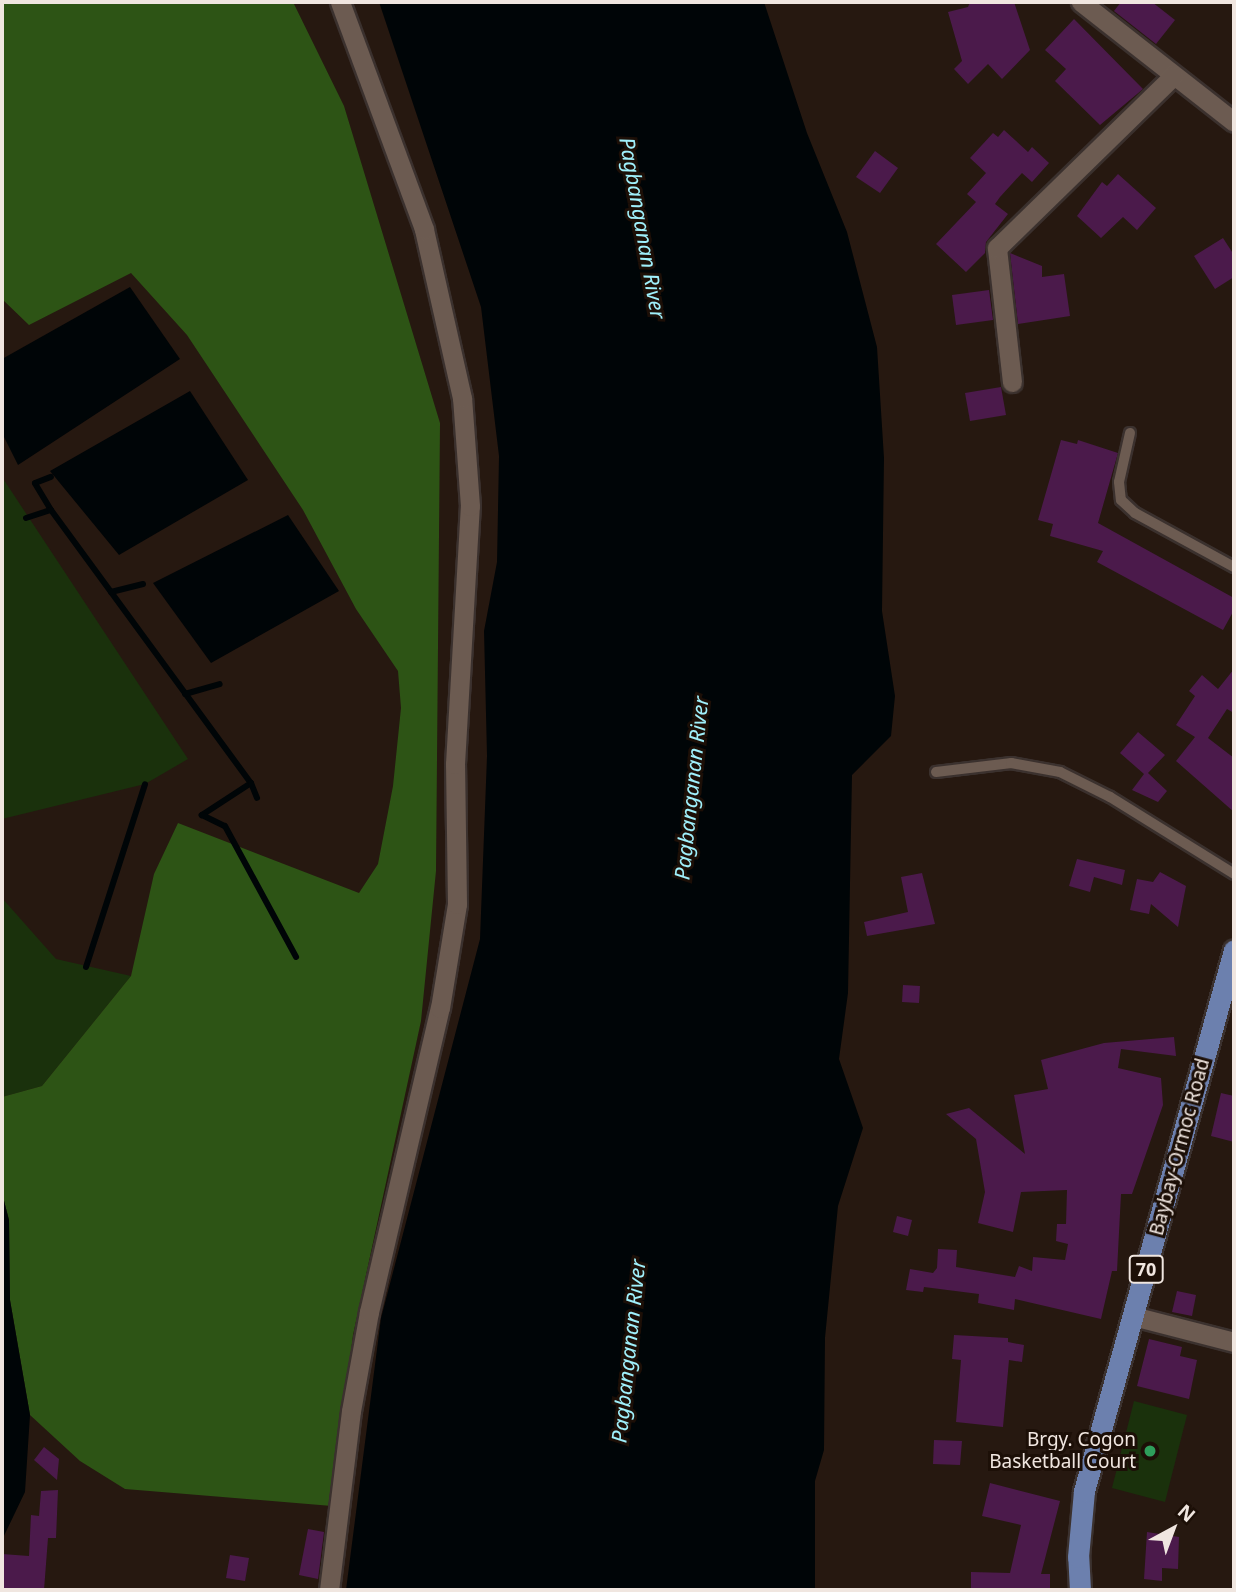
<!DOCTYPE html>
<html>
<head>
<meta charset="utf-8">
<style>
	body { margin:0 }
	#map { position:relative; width:1236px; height:1592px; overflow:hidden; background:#261810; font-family:"Noto Sans",sans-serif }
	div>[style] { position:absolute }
	.green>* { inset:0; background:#1a310c }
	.forest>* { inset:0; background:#2d5415 }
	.water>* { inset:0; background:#000507 }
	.stream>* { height:6px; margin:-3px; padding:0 3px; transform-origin:3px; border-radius:3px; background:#000507 }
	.building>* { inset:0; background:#4b1a4b }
	.roads { filter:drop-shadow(2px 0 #3b312e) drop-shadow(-2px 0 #3b312e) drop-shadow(0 2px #3b312e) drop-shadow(0 -2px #3b312e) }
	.lane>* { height:10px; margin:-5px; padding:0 5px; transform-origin:5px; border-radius:5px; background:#6c5b51 }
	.street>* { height:19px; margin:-9.5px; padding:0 9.5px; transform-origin:9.5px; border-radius:9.5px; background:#6c5b51 }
	.primary>* { height:21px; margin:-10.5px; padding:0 10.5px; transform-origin:10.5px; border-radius:10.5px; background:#6c80ae }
	.dots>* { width:19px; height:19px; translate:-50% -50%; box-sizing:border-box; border:4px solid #1c0f07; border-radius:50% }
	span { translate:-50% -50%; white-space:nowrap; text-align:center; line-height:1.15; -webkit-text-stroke:6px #1c0f07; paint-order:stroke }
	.shield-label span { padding:2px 5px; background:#1c0f07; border:2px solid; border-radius:5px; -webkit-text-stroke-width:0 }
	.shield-label { font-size:18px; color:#f0e6e0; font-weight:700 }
	.street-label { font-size:19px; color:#f0e6e0 }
	.poi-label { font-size:19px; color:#f0e6e0 }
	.right { translate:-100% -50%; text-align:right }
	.water-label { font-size:21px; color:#a0f0fb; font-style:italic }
	.frame { position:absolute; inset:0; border:4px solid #f0e6e0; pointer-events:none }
	.north { position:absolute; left:1138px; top:1494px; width:70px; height:70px; -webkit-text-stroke:5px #1c0f07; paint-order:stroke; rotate:41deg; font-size:19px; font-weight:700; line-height:28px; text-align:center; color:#f0e6e0 }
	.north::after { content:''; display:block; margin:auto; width:24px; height:32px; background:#f0e6e0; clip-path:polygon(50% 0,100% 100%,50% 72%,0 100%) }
</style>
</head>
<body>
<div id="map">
	<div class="green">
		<div style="clip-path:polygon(2px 477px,188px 759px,145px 784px,2px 819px)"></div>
		<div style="clip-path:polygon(2px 898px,56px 959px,131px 976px,42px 1086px,2px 1097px)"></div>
		<div style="clip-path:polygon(1134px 1401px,1187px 1415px,1165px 1502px,1112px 1488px)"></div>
	</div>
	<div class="forest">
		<div style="clip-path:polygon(2px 2px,293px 2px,344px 106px,440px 423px,436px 871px,421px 1021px,353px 1335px,332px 1506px,125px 1489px,80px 1461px,30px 1415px,10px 1300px,9px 1220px,2px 1193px,2px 1097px,42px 1086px,131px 976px,154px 874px,178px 823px,359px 893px,378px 864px,393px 786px,401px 708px,398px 671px,356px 609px,303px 510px,187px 335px,131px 273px,29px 325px,2px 299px)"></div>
	</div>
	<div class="water">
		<div style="clip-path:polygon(379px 2px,764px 2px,807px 133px,847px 232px,877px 347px,884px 458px,882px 611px,895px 696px,891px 736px,852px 775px,848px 993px,839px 1059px,863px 1128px,838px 1206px,825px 1338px,824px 1450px,815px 1481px,815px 1590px,346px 1590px,381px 1318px,480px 939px,487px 756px,484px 631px,497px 562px,499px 456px,481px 307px)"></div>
		<div style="clip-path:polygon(130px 287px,180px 359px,18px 465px,2px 433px,2px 359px)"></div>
		<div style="clip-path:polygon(190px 391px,248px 480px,119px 555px,50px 471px)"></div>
		<div style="clip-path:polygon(288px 515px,339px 591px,211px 663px,153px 583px)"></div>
		<div style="clip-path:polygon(2px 1193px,9px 1220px,10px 1300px,30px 1415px,25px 1492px,2px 1540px)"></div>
	</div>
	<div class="stream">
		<div style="left:51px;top:510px;width:31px;rotate:-121deg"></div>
		<div style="left:35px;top:483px;width:17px;rotate:-21deg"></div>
		<div style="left:26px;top:518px;width:26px;rotate:-18deg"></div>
		<div style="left:51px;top:510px;width:338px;rotate:53.8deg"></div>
		<div style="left:251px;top:783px;width:59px;rotate:146.9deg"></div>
		<div style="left:202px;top:815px;width:25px;rotate:26deg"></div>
		<div style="left:225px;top:826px;width:149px;rotate:61.5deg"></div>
		<div style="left:111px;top:592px;width:33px;rotate:-14deg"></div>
		<div style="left:185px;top:694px;width:36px;rotate:-16deg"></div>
		<div style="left:251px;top:783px;width:16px;rotate:68deg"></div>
		<div style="left:86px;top:967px;width:192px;rotate:-72.1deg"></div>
	</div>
	<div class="building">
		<div style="clip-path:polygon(970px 2px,1014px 2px,1030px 50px,1002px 79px,988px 64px,968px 84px,954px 69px,962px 61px,948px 12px,968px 7px)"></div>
		<div style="clip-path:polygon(1121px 2px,1152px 2px,1175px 20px,1156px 44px,1114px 11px)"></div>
		<div style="clip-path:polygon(1074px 19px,1143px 89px,1100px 125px,1055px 81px,1066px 69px,1045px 50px)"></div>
		<div style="clip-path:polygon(1004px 130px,1028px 152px,1032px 147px,1049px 163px,1032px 182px,1022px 173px,1000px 197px,995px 204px,1008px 214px,986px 242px,985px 253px,966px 272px,936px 244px,976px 202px,967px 194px,986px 173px,970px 158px,993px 133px,998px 137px)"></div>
		<div style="clip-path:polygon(875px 151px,898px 168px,880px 193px,856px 177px)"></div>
		<div style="clip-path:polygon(1118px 174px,1156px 208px,1137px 230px,1123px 217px,1101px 238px,1077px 216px,1102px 182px,1107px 186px)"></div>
		<div style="clip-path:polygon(1223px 238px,1234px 255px,1234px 277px,1215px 289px,1194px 256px)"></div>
		<div style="clip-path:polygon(1010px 253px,1042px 266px,1042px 277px,1064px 274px,1070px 316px,1018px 324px)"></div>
		<div style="clip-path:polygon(989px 290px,993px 320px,956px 325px,952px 295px)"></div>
		<div style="clip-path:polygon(1001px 387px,1006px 415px,970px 421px,965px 393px)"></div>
		<div style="clip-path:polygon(1061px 440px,1077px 444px,1078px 440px,1118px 453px,1098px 523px,1234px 598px,1234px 610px,1223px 630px,1097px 562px,1103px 551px,1050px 536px,1053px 524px,1038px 520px)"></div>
		<div style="clip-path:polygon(1234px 669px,1234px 713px,1227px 709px,1208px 738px,1234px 758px,1234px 812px,1176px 761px,1195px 737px,1176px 725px,1195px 696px,1189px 691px,1202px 675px,1218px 689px)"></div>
		<div style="clip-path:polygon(1138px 732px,1165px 755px,1148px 773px,1167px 791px,1158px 802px,1132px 790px,1144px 774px,1120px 753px)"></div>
		<div style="clip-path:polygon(1077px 859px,1125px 870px,1122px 885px,1094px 877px,1090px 892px,1069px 886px)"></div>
		<div style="clip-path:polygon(1160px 872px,1186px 886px,1178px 927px,1151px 904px,1149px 914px,1130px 910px,1137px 879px,1153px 882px)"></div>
		<div style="clip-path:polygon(922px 873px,935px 924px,867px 936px,864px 922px,908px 912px,901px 877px)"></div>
		<div style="clip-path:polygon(903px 985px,920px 986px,919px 1003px,902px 1002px)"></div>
		<div style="clip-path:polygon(1174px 1037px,1176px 1056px,1121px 1049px,1118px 1068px,1161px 1078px,1163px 1105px,1132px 1194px,1121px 1194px,1117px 1271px,1112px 1271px,1101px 1319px,1015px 1299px,1014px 1310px,978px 1303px,979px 1294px,924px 1287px,923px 1292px,906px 1290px,910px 1269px,933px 1273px,937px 1268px,938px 1249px,957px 1250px,956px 1267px,1015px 1277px,1019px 1266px,1032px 1271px,1033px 1257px,1065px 1260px,1068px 1244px,1056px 1241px,1057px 1224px,1066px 1224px,1067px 1190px,1021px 1192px,1013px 1232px,978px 1223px,985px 1192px,976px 1139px,946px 1114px,969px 1108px,1025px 1154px,1014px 1095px,1048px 1089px,1041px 1060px,1104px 1043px)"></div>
		<div style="clip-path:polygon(1221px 1093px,1234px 1096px,1234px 1142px,1211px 1136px)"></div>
		<div style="clip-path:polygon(897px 1216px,912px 1220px,908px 1236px,893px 1232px)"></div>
		<div style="clip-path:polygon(1177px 1291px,1196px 1295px,1192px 1316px,1172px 1312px)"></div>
		<div style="clip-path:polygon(954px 1335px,1008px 1338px,1008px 1342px,1024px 1345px,1022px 1362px,1009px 1360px,1003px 1427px,956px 1422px,961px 1360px,952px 1359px)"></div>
		<div style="clip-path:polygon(1149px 1339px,1182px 1347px,1180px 1356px,1197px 1360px,1189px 1399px,1137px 1386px)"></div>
		<div style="clip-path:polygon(934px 1440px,962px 1441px,960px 1465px,933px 1464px)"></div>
		<div style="clip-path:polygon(44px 1447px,59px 1459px,57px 1480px,34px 1460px)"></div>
		<div style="clip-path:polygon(990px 1483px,1060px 1501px,1041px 1574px,1050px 1574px,1050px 1590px,971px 1590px,971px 1572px,1010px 1573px,1021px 1525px,982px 1516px)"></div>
		<div style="clip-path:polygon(58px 1490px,56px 1538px,48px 1538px,44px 1590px,2px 1590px,2px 1554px,29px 1556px,31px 1515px,39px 1516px,41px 1491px)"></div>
		<div style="clip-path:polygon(308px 1529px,324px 1532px,318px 1579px,299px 1575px)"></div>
		<div style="clip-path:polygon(1147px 1532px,1179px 1537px,1178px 1569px,1162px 1568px,1162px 1581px,1144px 1579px)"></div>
		<div style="clip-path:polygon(230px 1555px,249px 1558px,245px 1581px,226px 1578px)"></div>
	</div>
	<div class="roads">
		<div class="lane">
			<div style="left:1130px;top:433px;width:50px;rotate:102.7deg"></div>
			<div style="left:1119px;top:482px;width:18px;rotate:84deg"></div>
			<div style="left:1121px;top:500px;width:19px;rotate:43deg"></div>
			<div style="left:1135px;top:513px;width:113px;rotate:28.6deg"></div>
			<div style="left:936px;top:772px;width:76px;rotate:-6.8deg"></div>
			<div style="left:1011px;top:763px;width:50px;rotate:10.4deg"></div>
			<div style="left:1060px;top:772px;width:56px;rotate:26.6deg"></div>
			<div style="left:1110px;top:797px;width:146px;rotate:31.8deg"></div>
		</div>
		<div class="street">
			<div style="left:1081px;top:2px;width:194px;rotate:38.1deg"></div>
			<div style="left:1012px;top:382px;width:135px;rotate:-96.4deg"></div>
			<div style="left:997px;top:248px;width:246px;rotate:-44.3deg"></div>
			<div style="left:1133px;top:1316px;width:104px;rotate:14.4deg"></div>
			<div style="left:329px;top:1590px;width:180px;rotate:-83deg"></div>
			<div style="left:351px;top:1411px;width:101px;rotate:-79.7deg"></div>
			<div style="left:369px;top:1312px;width:312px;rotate:-76.9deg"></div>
			<div style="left:440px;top:1008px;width:105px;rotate:-80.7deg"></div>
			<div style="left:457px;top:904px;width:140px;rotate:-90.8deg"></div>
			<div style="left:455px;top:764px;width:258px;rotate:-86.7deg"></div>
			<div style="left:470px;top:506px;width:108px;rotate:-94.2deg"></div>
			<div style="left:462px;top:398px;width:173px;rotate:-102.7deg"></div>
			<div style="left:424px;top:229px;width:242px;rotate:-110.3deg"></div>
		</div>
		<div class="primary">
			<div style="left:1080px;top:1590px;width:33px;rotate:-93deg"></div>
			<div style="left:1078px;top:1557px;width:66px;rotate:-84.8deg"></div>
			<div style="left:1084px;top:1491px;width:561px;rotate:-74.5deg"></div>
		</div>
	</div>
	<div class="dots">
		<div style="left:1150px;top:1451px;background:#2e9e5b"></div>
	</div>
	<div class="shield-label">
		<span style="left:1146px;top:1269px">70</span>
	</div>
	<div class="street-label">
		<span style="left:1180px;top:1147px;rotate:-75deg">Baybay-Ormoc Road</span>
	</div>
	<div class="poi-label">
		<span class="right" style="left:1136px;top:1451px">Brgy. Cogon<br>Basketball Court</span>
	</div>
	<div class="water-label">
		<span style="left:643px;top:228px;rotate:80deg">Pagbanganan River</span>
		<span style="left:691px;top:788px;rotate:-84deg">Pagbanganan River</span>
		<span style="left:628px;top:1351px;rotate:-84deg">Pagbanganan River</span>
	</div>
	<div class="frame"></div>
	<div class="north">N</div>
</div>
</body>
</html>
